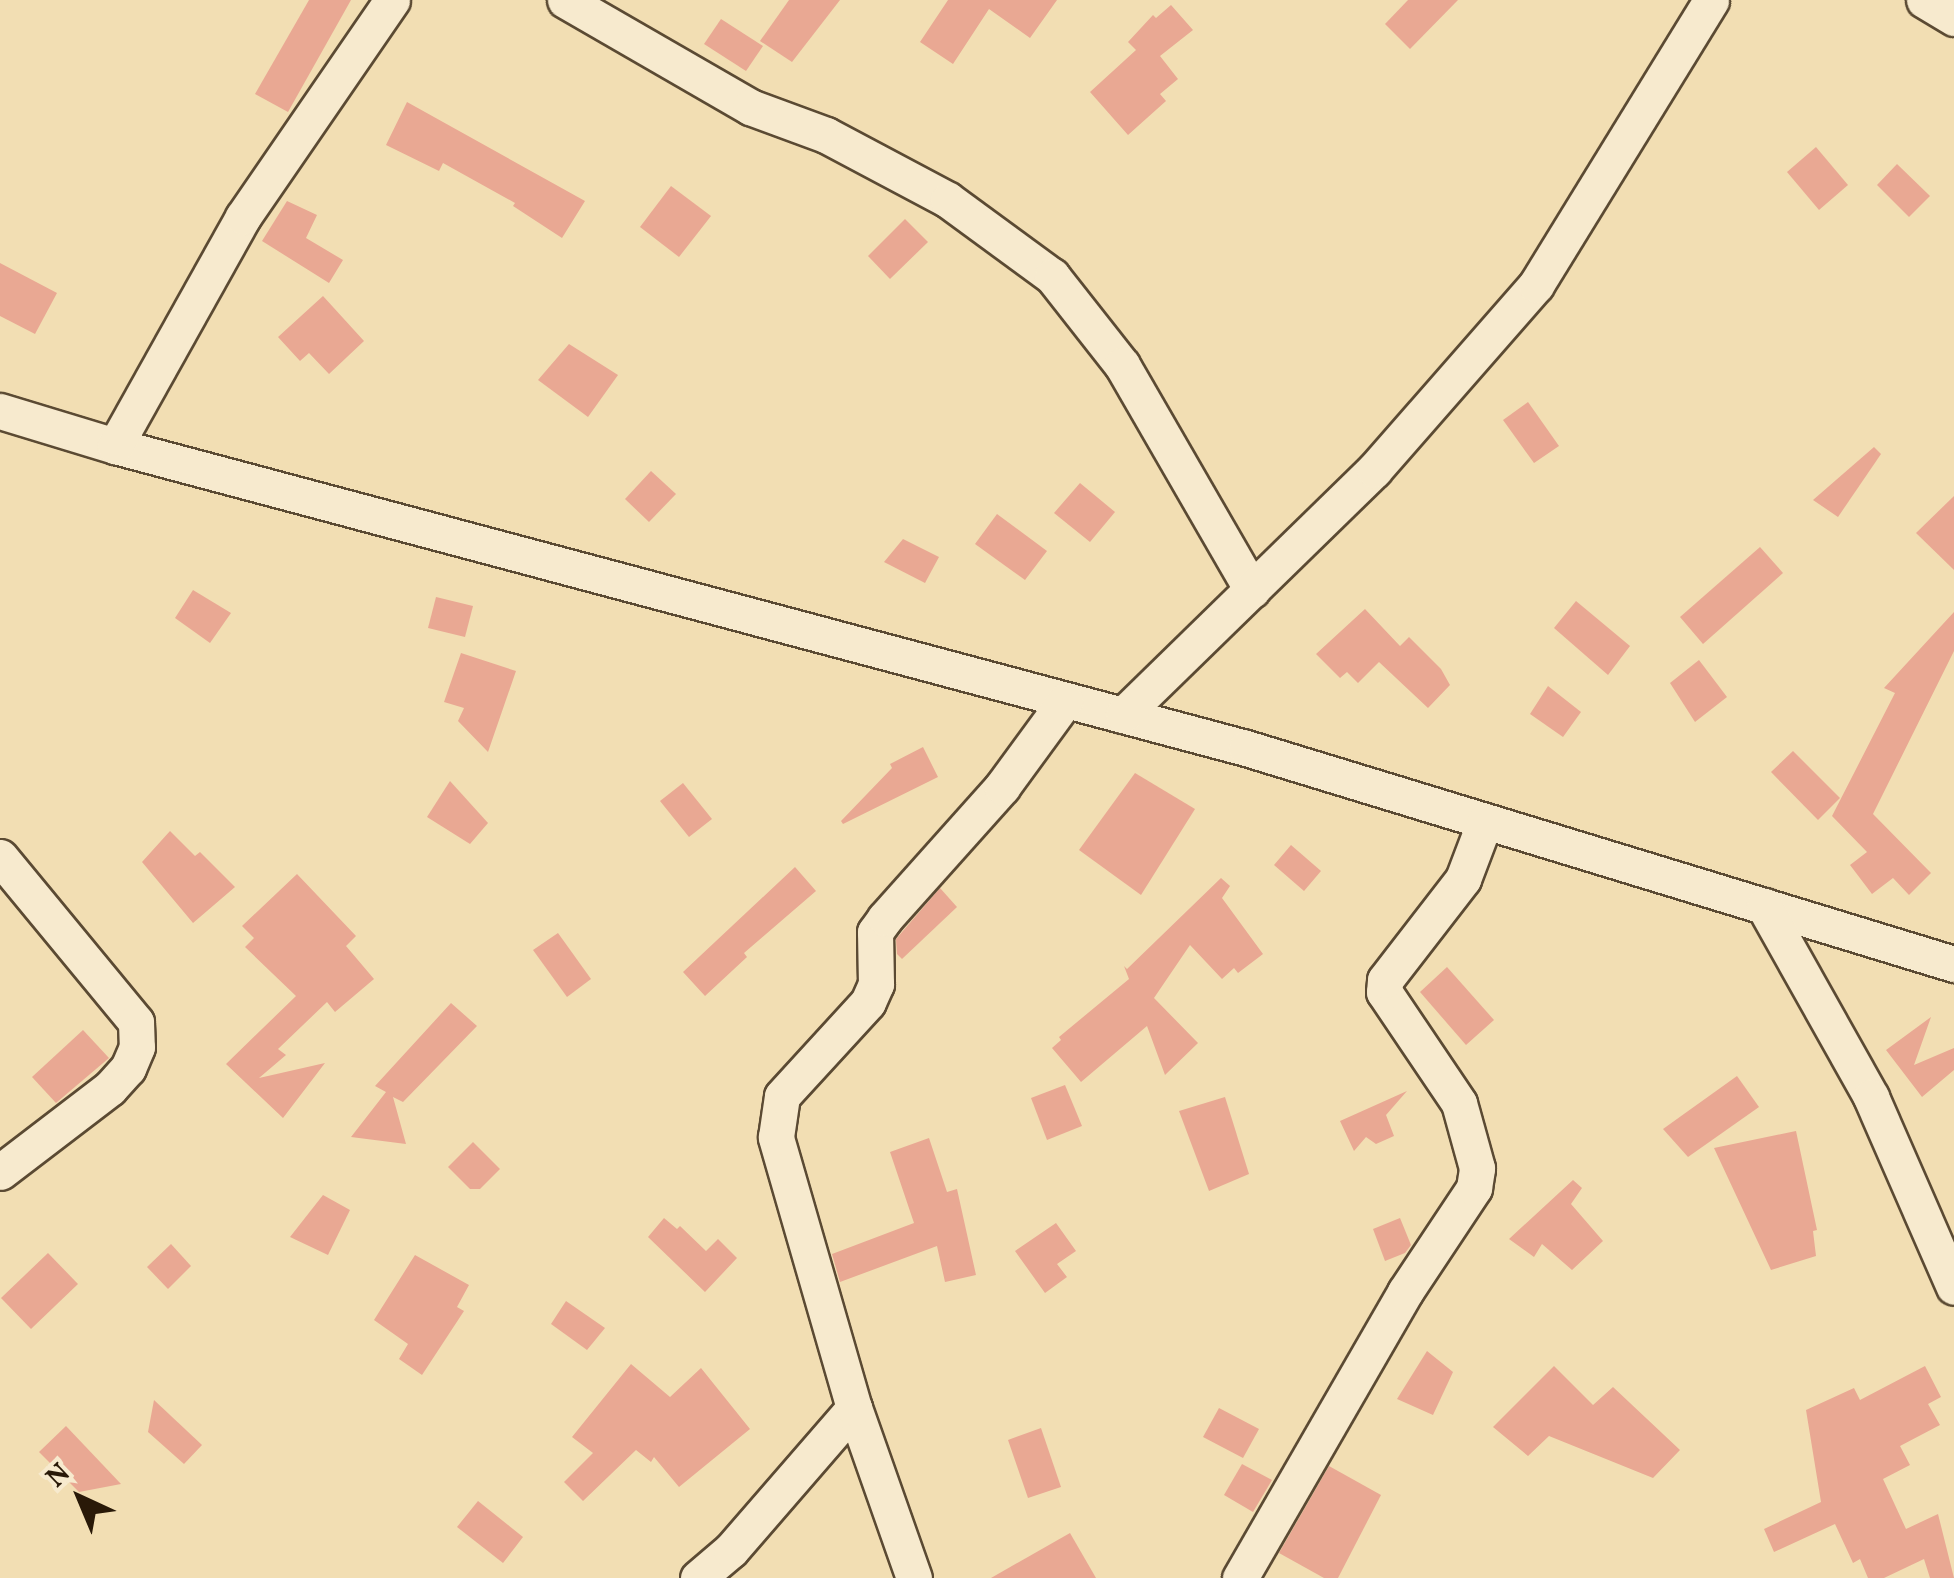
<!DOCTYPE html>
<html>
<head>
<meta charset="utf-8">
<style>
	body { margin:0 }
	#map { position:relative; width:1954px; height:1578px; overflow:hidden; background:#f2deb3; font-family:Vollkorn,serif }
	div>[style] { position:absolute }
	.building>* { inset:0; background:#e9a893 }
	.roads { filter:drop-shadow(2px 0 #5b4a33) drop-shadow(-2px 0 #5b4a33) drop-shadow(0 2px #5b4a33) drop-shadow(0 -2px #5b4a33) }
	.minor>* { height:35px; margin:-17.5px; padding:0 17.5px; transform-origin:17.5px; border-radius:17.5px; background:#f7eace }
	span { translate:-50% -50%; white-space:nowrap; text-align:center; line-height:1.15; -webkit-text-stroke:10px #f7eace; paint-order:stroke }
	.north { position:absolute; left:30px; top:1448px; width:100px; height:100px; -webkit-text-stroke:8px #f7eace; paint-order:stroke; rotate:316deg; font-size:28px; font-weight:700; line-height:40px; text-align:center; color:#291908 }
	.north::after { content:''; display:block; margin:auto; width:35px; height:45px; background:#291908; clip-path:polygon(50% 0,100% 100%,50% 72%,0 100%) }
</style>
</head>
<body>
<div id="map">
	<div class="building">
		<div style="clip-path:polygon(309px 0,351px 0,288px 112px,255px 94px)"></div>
		<div style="clip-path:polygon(789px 0,840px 0,792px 62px,760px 41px)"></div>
		<div style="clip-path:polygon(948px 0,1057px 0,1030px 38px,989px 9px,953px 64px,920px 42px)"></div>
		<div style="clip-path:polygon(1408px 0,1458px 0,1410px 49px,1385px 24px)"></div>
		<div style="clip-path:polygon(1171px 5px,1193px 30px,1160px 56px,1178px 79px,1160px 94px,1166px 101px,1128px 135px,1090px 92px,1136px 50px,1128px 42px,1153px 15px,1156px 18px)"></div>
		<div style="clip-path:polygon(721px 19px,763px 46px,746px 71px,704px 44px)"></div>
		<div style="clip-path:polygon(407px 102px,585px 201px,562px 238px,513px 206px,515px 203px,443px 163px,439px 171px,386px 145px)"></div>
		<div style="clip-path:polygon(1816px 147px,1848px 185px,1819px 210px,1787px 172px)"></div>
		<div style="clip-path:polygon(1897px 164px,1930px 196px,1909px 217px,1877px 185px)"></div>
		<div style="clip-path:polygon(671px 186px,711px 216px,679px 257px,640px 227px)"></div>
		<div style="clip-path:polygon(287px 201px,317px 215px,306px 238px,343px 260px,329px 283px,262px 241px)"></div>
		<div style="clip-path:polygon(905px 219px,928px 242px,890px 279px,868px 256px)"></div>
		<div style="clip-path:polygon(0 263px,57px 293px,35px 334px,0 316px)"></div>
		<div style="clip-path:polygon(323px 296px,364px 341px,329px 374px,309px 353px,300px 361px,278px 337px)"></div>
		<div style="clip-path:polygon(569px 344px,618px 375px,588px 417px,538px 380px)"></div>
		<div style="clip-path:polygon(1528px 402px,1559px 446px,1534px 463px,1503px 420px)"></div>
		<div style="clip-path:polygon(1874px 447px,1881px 454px,1838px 517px,1813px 500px)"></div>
		<div style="clip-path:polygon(651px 471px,676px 494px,649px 522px,625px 499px)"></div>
		<div style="clip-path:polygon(1080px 483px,1115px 512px,1090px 542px,1054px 513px)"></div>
		<div style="clip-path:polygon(1954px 496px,1954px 570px,1916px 533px)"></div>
		<div style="clip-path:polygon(997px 514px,1047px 551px,1025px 580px,975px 544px)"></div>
		<div style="clip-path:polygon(903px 539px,939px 557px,925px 583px,884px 562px)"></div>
		<div style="clip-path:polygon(1760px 547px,1783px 573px,1703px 644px,1680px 617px)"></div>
		<div style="clip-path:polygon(193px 590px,231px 613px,210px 643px,175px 618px)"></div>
		<div style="clip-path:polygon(436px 597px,473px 606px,465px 637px,428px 628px)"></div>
		<div style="clip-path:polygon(1576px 601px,1630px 646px,1608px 675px,1554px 628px)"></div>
		<div style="clip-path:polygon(1365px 609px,1400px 646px,1409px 637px,1441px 669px,1450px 685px,1428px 708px,1379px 662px,1358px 683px,1347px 672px,1340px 678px,1316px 654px)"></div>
		<div style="clip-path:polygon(1954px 612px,1954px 651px,1873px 814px,1931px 873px,1909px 895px,1893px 878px,1872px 894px,1850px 865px,1867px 852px,1832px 816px,1895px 693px,1884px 688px)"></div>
		<div style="clip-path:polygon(461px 653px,516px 671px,488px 752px,458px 721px,464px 708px,444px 702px)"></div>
		<div style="clip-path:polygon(1699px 660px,1727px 697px,1695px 722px,1670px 683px)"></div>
		<div style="clip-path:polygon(1548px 686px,1581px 712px,1563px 737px,1530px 714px)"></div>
		<div style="clip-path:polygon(923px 747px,938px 777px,843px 824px,841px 821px,892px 768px,890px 764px)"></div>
		<div style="clip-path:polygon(1793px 751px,1840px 798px,1818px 820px,1771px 772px)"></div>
		<div style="clip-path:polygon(1135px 773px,1195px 809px,1141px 895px,1079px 850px)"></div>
		<div style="clip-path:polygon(450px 781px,488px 823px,470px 844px,427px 817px)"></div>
		<div style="clip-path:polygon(683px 783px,712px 819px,689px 837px,660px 801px)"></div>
		<div style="clip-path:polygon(170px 831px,195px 856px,200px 852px,235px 887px,193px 923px,142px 862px)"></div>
		<div style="clip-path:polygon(1291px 845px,1321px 871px,1304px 891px,1274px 865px)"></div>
		<div style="clip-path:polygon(795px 867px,816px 891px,744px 953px,747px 957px,705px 996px,683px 972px)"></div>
		<div style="clip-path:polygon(297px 874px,356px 936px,346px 946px,374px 979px,335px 1012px,327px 1002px,278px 1049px,286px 1055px,259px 1078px,325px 1063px,283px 1118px,226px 1064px,296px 996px,245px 947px,254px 938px,242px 926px)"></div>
		<div style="clip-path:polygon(1221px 878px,1230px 886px,1222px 898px,1263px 954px,1238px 973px,1234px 968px,1222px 979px,1190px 945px,1154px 998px,1198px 1043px,1165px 1075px,1147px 1026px,1081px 1082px,1052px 1048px,1061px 1040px,1059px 1037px,1129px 979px,1124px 966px,1127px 969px)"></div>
		<div style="clip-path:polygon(940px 888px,957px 907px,902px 959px,897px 954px,896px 939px)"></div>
		<div style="clip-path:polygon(558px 933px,591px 979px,567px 997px,533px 950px)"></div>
		<div style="clip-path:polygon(1447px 967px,1494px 1020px,1466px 1045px,1420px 992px)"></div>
		<div style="clip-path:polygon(451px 1003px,477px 1026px,403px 1102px,393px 1097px,406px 1144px,351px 1137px,386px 1092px,375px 1086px)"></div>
		<div style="clip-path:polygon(1931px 1017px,1914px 1065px,1954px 1048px,1954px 1070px,1922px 1097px,1886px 1050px)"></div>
		<div style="clip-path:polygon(83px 1030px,109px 1058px,56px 1103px,32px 1077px)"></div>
		<div style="clip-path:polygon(1737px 1076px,1759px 1107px,1688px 1157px,1663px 1129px)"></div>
		<div style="clip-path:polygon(1065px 1085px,1082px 1126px,1047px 1140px,1031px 1098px)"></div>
		<div style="clip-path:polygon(1407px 1091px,1386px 1115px,1394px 1136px,1376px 1144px,1366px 1137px,1354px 1151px,1340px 1121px)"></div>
		<div style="clip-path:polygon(1225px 1097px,1249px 1174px,1209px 1191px,1179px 1111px)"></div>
		<div style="clip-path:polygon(1796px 1131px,1817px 1230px,1813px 1231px,1816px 1256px,1771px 1270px,1714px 1148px)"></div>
		<div style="clip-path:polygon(929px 1138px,947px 1192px,957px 1189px,976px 1275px,945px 1282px,937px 1246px,840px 1282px,832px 1254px,914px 1223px,890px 1152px)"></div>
		<div style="clip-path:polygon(473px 1142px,500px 1169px,480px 1189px,470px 1189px,448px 1167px)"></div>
		<div style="clip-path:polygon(1573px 1180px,1582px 1188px,1571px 1204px,1603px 1241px,1572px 1270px,1542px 1244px,1534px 1257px,1509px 1239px)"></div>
		<div style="clip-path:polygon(323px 1195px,350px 1210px,328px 1255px,290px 1237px)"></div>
		<div style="clip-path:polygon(664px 1218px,677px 1229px,680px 1226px,706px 1251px,718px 1239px,737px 1258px,705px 1292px,648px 1237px)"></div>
		<div style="clip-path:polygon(1400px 1218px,1411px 1245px,1405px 1253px,1385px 1261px,1373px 1229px)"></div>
		<div style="clip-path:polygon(1056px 1223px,1076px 1251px,1057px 1264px,1067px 1277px,1045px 1293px,1015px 1251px)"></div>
		<div style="clip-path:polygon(171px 1244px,191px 1266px,168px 1289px,147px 1267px)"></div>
		<div style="clip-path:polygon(48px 1253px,78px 1284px,31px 1329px,1px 1298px)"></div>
		<div style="clip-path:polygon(415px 1255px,469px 1285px,457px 1307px,464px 1311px,422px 1375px,399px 1359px,408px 1344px,374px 1320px)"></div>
		<div style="clip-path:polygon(566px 1301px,605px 1328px,587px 1350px,551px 1324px)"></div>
		<div style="clip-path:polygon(1427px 1351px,1453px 1372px,1433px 1415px,1397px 1399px)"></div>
		<div style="clip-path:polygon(631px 1364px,670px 1397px,701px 1368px,750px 1429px,679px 1487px,654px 1457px,651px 1462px,636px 1450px,583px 1501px,564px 1482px,593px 1453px,572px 1437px)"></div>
		<div style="clip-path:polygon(1554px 1366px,1593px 1405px,1613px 1387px,1680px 1450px,1653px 1478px,1549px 1436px,1528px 1456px,1493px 1427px)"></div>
		<div style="clip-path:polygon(1925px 1366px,1941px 1397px,1928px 1404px,1940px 1425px,1900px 1446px,1910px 1465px,1883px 1479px,1906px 1529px,1938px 1514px,1954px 1578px,1930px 1578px,1924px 1559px,1884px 1578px,1868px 1578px,1860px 1559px,1853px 1563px,1835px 1524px,1774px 1552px,1764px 1529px,1821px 1502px,1806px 1410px,1854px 1388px,1860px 1400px)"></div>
		<div style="clip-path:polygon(154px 1400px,202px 1445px,184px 1464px,148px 1432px)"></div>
		<div style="clip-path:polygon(1219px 1408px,1259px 1429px,1243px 1458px,1203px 1437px)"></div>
		<div style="clip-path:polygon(66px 1426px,121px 1484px,79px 1492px,39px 1452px)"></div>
		<div style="clip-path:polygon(1041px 1428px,1061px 1487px,1028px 1498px,1008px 1440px)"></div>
		<div style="clip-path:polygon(1242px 1464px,1272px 1480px,1253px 1512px,1224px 1495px)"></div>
		<div style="clip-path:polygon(1329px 1466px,1381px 1495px,1338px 1578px,1324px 1578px,1279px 1553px)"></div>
		<div style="clip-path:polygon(478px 1501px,523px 1537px,503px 1563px,457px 1527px)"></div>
		<div style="clip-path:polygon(1070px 1533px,1096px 1578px,991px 1578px)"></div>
	</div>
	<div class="roads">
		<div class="minor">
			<div style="left:565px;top:0;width:214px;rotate:30deg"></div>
			<div style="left:750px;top:107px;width:81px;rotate:20.2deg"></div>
			<div style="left:826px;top:135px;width:138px;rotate:28deg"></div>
			<div style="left:948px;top:200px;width:129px;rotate:36.2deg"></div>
			<div style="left:1052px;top:276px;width:113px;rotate:51.8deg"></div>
			<div style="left:1122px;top:365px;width:260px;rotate:60deg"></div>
			<div style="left:1924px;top:0;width:35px;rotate:31deg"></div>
			<div style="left:0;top:411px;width:120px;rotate:16.9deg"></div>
			<div style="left:115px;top:446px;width:1171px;rotate:14.95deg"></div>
			<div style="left:1246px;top:748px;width:740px;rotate:16.97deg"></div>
			<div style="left:115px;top:446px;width:262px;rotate:-60.8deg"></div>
			<div style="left:243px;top:217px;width:263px;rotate:-55.5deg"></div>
			<div style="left:1123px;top:715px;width:351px;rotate:-44.3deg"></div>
			<div style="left:1374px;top:470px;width:246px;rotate:-48.8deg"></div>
			<div style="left:1536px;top:285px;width:334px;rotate:-58.4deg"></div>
			<div style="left:0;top:857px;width:214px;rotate:50.5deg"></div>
			<div style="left:136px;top:1022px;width:25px;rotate:88deg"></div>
			<div style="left:137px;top:1047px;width:23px;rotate:113deg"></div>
			<div style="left:128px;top:1068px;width:27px;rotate:132deg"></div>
			<div style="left:110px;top:1088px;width:138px;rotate:142.6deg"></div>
			<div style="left:1764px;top:906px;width:219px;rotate:60.7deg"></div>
			<div style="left:1871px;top:1097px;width:207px;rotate:66.4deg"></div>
			<div style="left:698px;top:1578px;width:43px;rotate:-40.3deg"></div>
			<div style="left:731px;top:1550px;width:188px;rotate:-49.1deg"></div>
			<div style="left:914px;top:1578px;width:180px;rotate:-109.4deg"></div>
			<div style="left:854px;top:1408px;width:282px;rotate:-106.1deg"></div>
			<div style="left:776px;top:1137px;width:41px;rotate:-81.7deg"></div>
			<div style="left:782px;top:1096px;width:127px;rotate:-47.5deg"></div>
			<div style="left:868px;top:1002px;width:20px;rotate:-66deg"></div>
			<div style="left:876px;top:984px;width:52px;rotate:-91.1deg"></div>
			<div style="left:875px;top:932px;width:17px;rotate:-54deg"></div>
			<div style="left:885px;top:918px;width:176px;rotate:-48.2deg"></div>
			<div style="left:1002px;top:787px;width:107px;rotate:-53.8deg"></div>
			<div style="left:1240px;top:1578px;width:330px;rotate:-60deg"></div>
			<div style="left:1405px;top:1292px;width:125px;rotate:-56.4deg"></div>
			<div style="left:1474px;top:1188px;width:20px;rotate:-81deg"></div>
			<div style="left:1477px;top:1168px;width:67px;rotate:-105.5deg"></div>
			<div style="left:1459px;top:1103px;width:134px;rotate:-124deg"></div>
			<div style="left:1384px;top:992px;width:12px;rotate:-85deg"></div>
			<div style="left:1385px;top:980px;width:128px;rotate:-52.3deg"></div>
			<div style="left:1463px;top:879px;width:62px;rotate:-69.2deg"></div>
		</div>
	</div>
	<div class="north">N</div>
</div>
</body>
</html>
